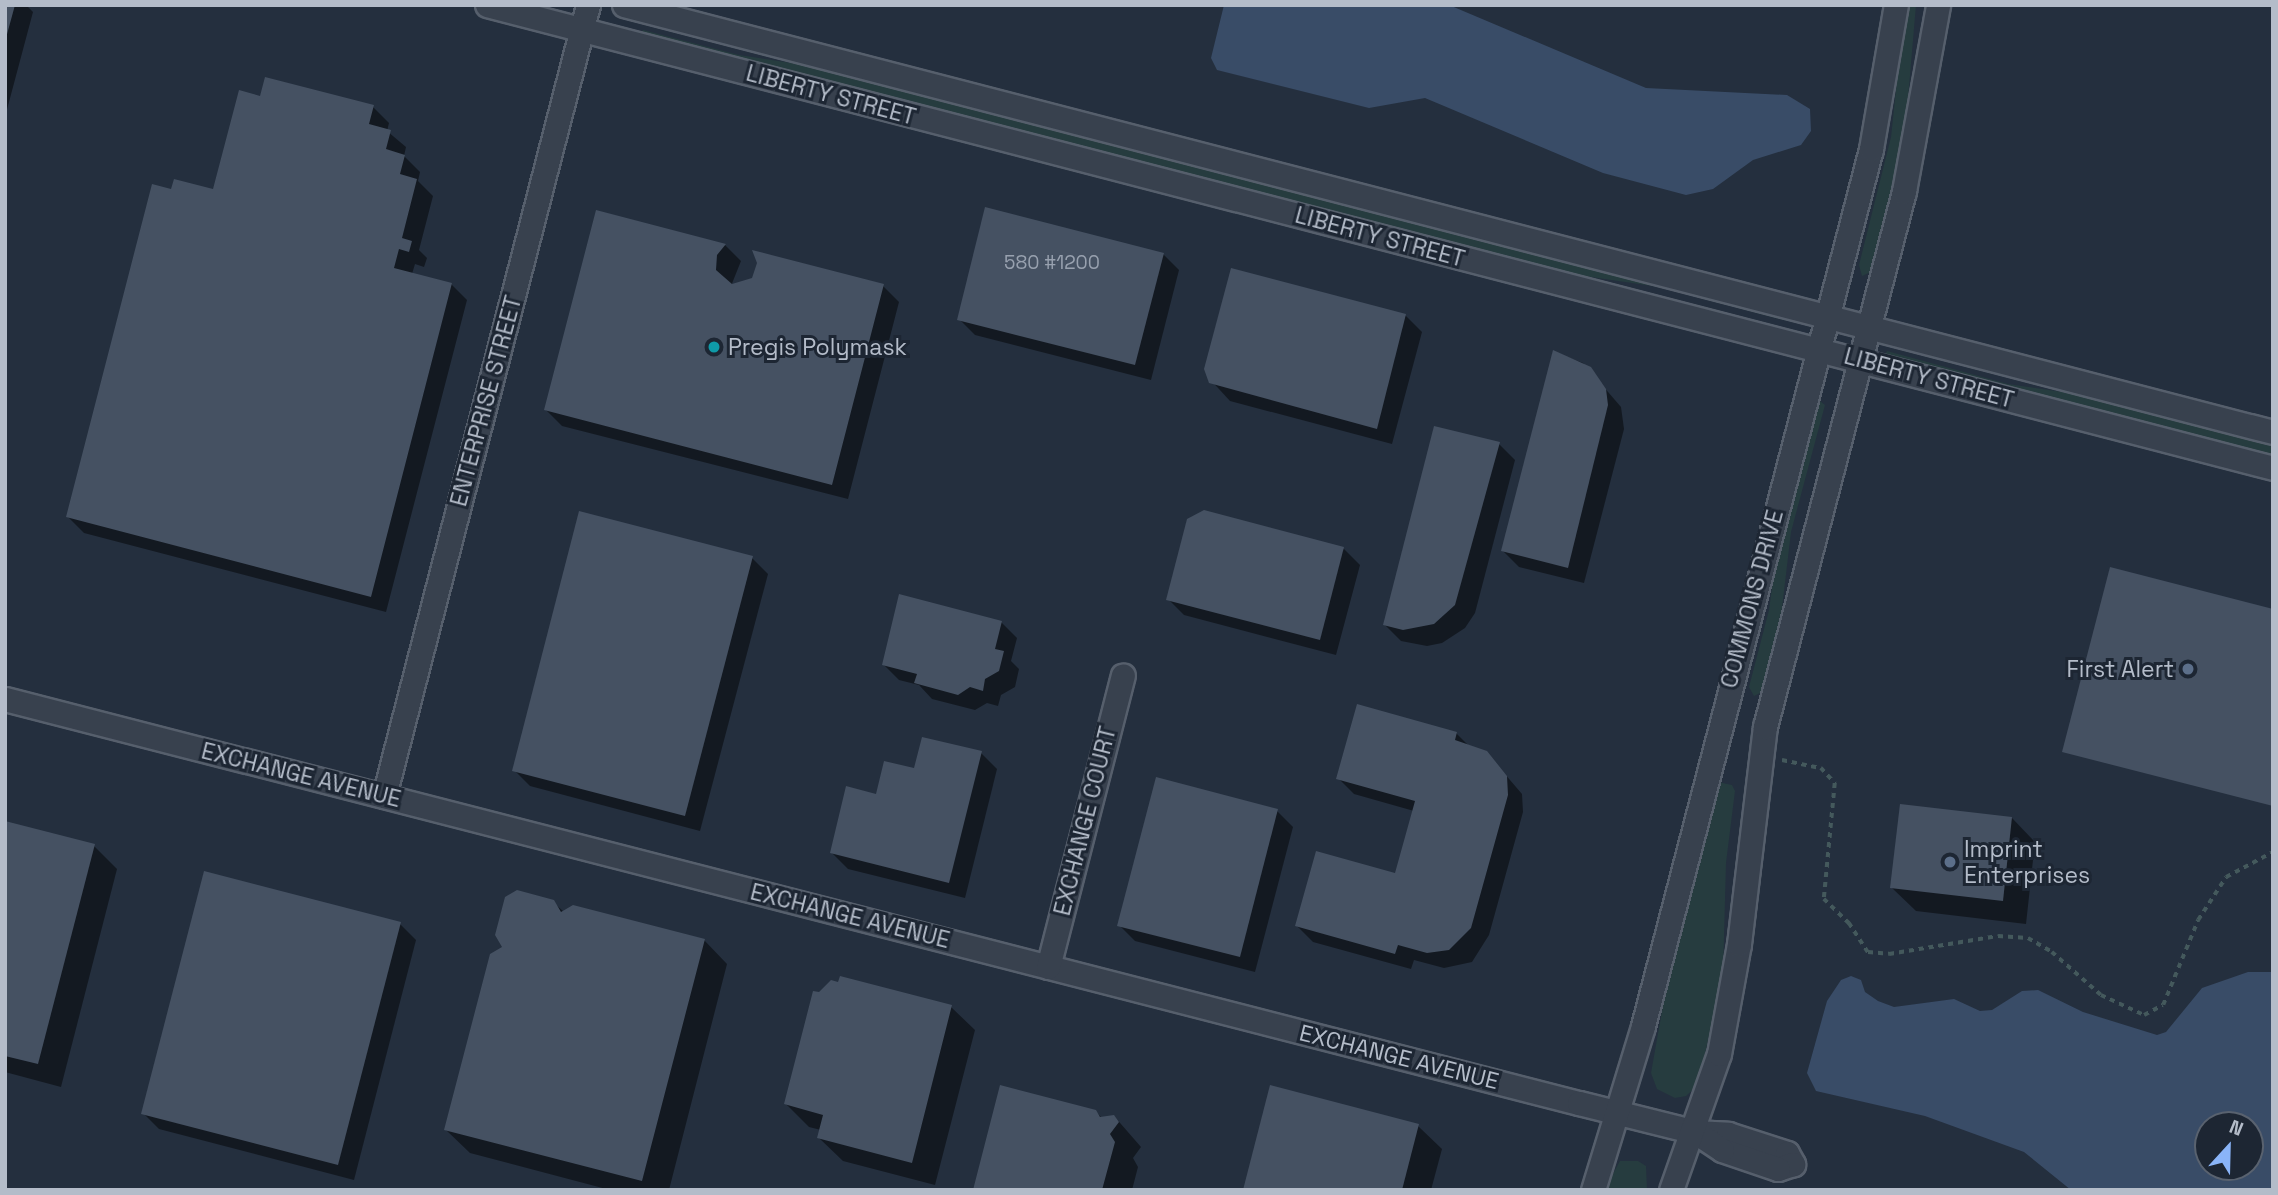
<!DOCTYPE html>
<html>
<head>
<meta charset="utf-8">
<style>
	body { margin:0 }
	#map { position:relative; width:2278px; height:1195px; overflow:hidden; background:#242f3e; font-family:"Space Grotesk",sans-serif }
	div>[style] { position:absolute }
	.green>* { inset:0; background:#263c3f }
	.water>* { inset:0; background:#394c67 }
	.shadow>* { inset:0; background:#0007 }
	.building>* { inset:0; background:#455162 }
	.path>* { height:3.5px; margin-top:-1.75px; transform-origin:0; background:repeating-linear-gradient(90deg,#44595c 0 5px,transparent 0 10px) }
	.roads { filter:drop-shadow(2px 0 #565f6c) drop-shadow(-2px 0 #565f6c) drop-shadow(0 2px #565f6c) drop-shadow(0 -2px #565f6c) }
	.minor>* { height:23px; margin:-11.5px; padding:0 11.5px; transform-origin:11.5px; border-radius:11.5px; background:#38414e }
	.dots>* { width:19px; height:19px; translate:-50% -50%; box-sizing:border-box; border:4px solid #1d2633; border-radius:50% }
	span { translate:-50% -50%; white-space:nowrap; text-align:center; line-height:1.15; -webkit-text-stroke:6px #1d2633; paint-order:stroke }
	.number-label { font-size:19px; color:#98a1af }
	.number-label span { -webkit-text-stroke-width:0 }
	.street-label { font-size:23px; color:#b4bcc9 }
	.poi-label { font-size:23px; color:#b4bcc9 }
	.left { translate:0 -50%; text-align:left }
	.right { translate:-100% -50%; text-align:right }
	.frame { position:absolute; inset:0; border:7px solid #b4bcc9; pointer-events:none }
	.north { position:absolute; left:2194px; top:1111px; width:70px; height:70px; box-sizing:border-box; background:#1d2633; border:2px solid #59626f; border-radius:50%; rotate:22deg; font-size:19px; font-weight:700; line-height:28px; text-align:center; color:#b4bcc9 }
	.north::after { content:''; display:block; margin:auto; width:24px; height:32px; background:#8ab4f8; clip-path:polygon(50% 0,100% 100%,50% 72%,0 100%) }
</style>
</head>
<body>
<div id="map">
	<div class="green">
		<div style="clip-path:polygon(1905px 5px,1916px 5px,1904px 145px,1871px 272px,1862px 276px,1859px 265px,1891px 137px)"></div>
		<div style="clip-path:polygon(643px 30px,739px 55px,843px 71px,1789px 317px,1787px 321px,1659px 287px,1557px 272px,640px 35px)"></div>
		<div style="clip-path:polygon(1887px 351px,2008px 384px,2117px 400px,2273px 441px,2273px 457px,1884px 357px)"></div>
		<div style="clip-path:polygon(1816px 398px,1825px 405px,1791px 532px,1782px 608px,1762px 692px,1754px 696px,1749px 687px,1769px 610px,1780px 528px)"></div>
		<div style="clip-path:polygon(1718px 782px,1732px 785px,1735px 791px,1726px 863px,1723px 974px,1698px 1085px,1686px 1096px,1675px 1098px,1657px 1089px,1651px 1073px,1675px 938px)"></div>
		<div style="clip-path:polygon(1620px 1161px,1638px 1161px,1646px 1166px,1647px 1190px,1604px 1190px)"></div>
	</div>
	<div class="water">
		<div style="clip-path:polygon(1224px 5px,1449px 5px,1646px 88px,1787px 95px,1810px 109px,1811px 131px,1801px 145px,1753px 160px,1713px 189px,1686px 195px,1603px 173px,1425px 98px,1369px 108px,1217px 70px,1211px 58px)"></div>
		<div style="clip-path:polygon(evenodd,2248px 972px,2273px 972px,2273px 1190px,2071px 1190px,2024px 1152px,1925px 1116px,1816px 1091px,1807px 1073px,1827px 1001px,1841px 980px,1851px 976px,1861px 980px,1865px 992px,1878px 1001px,1894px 1007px,1954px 999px,1980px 1011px,1992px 1010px,2022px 991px,2038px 990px,2083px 1012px,2157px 1035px,2166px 1032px,2202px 988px,2248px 972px,2208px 1125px,2250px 1125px,2250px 1167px,2208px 1167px,2208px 1125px)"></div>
	</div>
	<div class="shadow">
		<div style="clip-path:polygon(5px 5px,26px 5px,33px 12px,5px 117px)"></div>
		<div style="clip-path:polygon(261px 98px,373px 107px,389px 123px,387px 131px,406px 147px,404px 156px,420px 172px,418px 181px,433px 196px,419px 250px,427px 258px,424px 267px,415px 264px,412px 274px,451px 284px,467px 300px,386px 612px,84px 533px,68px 517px,172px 191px,214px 191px)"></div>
		<div style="clip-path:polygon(597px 212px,725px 245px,741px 261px,731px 286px,883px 286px,899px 302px,848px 499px,562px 426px,546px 410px)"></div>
		<div style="clip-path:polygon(1163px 254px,1179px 270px,1151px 380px,975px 335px,959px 319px)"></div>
		<div style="clip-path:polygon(1406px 316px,1422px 332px,1392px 444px,1230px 401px,1207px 376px)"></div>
		<div style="clip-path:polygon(1554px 352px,1583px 363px,1621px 407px,1624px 429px,1584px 583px,1519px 567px,1503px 551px)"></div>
		<div style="clip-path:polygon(1499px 444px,1515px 460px,1475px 613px,1465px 628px,1442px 643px,1427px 646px,1401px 641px,1385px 625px)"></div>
		<div style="clip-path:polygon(1344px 549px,1360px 565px,1336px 655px,1184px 615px,1168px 599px)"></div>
		<div style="clip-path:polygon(752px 558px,768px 574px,700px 831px,530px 786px,514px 770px)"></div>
		<div style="clip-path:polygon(1001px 622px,1017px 638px,1011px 661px,1019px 669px,1015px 687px,1001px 695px,998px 706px,987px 703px,975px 710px,932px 699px,919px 685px,899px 680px,883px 664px)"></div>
		<div style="clip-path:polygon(1456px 733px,1470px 747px,1486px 752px,1522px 794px,1523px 812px,1489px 935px,1472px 962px,1444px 968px,1414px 960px,1411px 969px,1313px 942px,1297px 926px,1396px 875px,1414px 811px,1354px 794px,1338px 778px)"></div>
		<div style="clip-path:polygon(981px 753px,997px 769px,965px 898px,848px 869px,832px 853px,877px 796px,916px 770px)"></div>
		<div style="clip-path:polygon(1277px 811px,1293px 827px,1255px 972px,1135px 941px,1119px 925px)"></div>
		<div style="clip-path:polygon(2012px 818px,2035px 842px,2026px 924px,1916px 911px,1892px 888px)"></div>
		<div style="clip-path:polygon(5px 823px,94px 846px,117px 869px,61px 1087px,5px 1072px)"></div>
		<div style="clip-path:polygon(553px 902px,564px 912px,704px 940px,727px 964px,669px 1190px,610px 1190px,470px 1153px,446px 1130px,504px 947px)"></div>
		<div style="clip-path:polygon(400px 924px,416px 940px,354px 1180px,159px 1129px,143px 1113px)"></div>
		<div style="clip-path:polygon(820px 994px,951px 1007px,975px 1030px,935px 1185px,843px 1161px,819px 1138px,821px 1130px,809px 1127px,786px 1104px)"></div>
		<div style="clip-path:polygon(1095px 1111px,1102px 1118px,1114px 1116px,1141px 1147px,1133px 1158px,1138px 1167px,1132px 1190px,974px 1190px)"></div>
		<div style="clip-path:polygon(1418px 1126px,1442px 1149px,1431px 1190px,1245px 1190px)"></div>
	</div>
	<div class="building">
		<div style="clip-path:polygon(5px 5px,15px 5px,6px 38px,5px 38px)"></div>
		<div style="clip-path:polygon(265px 77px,374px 105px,369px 124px,391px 130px,386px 149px,405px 155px,400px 174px,417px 179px,402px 238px,412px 241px,409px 252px,399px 249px,394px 268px,452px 283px,371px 597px,66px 517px,152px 184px,171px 189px,174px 179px,213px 189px,239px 90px,260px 96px)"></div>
		<div style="clip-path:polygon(985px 207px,1164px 253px,1135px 365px,957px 320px)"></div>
		<div style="clip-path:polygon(596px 210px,726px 244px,717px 255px,716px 270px,732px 284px,752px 278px,757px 263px,752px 250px,884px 284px,832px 485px,544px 410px)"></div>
		<div style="clip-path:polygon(1231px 268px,1406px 314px,1377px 429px,1209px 383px,1204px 369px)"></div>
		<div style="clip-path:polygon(1553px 350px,1591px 367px,1606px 389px,1608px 405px,1568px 568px,1501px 551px)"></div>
		<div style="clip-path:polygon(1434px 426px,1500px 442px,1455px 605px,1434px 624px,1403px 630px,1383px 625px)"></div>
		<div style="clip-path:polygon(1204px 510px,1344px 547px,1320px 640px,1166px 600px,1187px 519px)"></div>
		<div style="clip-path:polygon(579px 511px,753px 556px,685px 816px,512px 771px)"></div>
		<div style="clip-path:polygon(2110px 567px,2273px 609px,2273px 806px,2062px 752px)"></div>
		<div style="clip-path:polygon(899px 594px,1002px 621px,995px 649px,1004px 651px,999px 671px,985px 679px,983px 691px,970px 687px,958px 695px,914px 683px,917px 674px,882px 665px)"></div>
		<div style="clip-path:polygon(1357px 704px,1457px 732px,1455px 740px,1487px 751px,1507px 776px,1508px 795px,1471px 928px,1449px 950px,1427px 953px,1398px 945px,1395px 954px,1295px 926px,1316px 851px,1395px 873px,1415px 801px,1336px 779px)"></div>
		<div style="clip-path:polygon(922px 737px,982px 751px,949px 883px,830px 853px,846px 786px,876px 794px,884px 761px,914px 768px)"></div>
		<div style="clip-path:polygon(1156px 777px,1278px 809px,1240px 957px,1117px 926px)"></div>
		<div style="clip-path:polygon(1900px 804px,2012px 817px,2003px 901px,1890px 888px)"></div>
		<div style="clip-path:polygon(5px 821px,95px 844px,38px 1064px,5px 1056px)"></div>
		<div style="clip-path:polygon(204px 871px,401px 922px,338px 1165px,141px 1114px)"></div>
		<div style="clip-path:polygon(517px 890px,554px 900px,561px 912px,573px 905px,705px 939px,642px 1181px,444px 1130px,490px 954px,502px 947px,495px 935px,505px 897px)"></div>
		<div style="clip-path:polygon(840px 976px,952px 1005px,912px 1163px,817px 1138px,823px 1115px,784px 1104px,813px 991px,819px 992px,831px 980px,838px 982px)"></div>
		<div style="clip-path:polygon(1000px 1085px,1096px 1110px,1100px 1117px,1114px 1115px,1119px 1122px,1110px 1134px,1115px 1142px,1102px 1190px,973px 1190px)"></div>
		<div style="clip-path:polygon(1270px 1085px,1419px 1124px,1402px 1190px,1243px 1190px)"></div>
	</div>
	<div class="path">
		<div style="left:1782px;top:760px;width:40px;rotate:12deg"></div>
		<div style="left:1821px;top:768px;width:21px;rotate:47deg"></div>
		<div style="left:1835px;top:783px;width:117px;rotate:95.4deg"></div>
		<div style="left:1824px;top:899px;width:35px;rotate:44deg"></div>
		<div style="left:1849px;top:923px;width:35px;rotate:57deg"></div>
		<div style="left:1868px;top:952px;width:21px;rotate:5deg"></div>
		<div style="left:1889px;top:954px;width:110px;rotate:-9.4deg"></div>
		<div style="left:1998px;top:936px;width:30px;rotate:4deg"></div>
		<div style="left:2028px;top:938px;width:28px;rotate:30deg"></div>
		<div style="left:2052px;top:952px;width:65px;rotate:41.3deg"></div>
		<div style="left:2101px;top:995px;width:47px;rotate:24.9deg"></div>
		<div style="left:2144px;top:1015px;width:21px;rotate:-28deg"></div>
		<div style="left:2163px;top:1005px;width:92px;rotate:-67.6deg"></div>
		<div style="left:2198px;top:920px;width:51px;rotate:-56.9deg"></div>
		<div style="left:2226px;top:877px;width:53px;rotate:-28deg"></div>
	</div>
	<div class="roads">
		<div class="minor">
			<div style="left:487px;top:5px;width:1845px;rotate:14.53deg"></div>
			<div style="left:624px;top:5px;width:1703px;rotate:14.52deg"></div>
			<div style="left:5px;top:699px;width:1625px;rotate:14.4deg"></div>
			<div style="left:1579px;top:1103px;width:120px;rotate:14deg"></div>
			<div style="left:1695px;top:1132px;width:33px;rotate:3deg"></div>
			<div style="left:1728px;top:1134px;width:62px;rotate:17.9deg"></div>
			<div style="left:1787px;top:1153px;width:13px;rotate:61deg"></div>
			<div style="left:1793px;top:1164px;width:16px;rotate:162deg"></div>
			<div style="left:1778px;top:1169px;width:59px;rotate:-161.3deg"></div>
			<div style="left:1722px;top:1150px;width:32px;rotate:-146deg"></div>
			<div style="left:384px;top:796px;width:817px;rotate:-75.54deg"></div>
			<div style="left:1048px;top:967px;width:301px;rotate:-75.6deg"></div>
			<div style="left:1593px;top:1190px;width:171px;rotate:-73deg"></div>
			<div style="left:1643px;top:1026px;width:906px;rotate:-75.43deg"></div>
			<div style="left:1871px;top:149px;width:146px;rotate:-80.2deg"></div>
			<div style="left:1671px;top:1190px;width:144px;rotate:-70.6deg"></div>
			<div style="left:1719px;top:1054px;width:112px;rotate:-79.7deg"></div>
			<div style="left:1739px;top:944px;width:219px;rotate:-83.2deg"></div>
			<div style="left:1765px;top:727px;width:554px;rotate:-75.46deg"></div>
			<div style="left:1904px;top:191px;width:189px;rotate:-79.6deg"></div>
		</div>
	</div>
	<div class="dots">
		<div style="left:714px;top:347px;background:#0f9aa8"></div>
		<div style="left:2188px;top:669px;background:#5c6f8a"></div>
		<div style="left:1950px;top:862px;background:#5c6f8a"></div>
	</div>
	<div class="number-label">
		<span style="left:1052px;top:263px">580 #1200</span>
	</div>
	<div class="street-label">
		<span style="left:831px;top:95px;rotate:15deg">LIBERTY STREET</span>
		<span style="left:1380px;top:237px;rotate:15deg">LIBERTY STREET</span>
		<span style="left:1929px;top:378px;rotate:15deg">LIBERTY STREET</span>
		<span style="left:486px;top:401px;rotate:-75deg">ENTERPRISE STREET</span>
		<span style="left:1752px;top:599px;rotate:-75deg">COMMONS DRIVE</span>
		<span style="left:301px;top:775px;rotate:14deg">EXCHANGE AVENUE</span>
		<span style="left:1085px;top:821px;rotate:-76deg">EXCHANGE COURT</span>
		<span style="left:850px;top:916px;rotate:14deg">EXCHANGE AVENUE</span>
		<span style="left:1399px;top:1057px;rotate:14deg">EXCHANGE AVENUE</span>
	</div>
	<div class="poi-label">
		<span class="left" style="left:728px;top:347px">Pregis Polymask</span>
		<span class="right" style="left:2174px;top:669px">First Alert</span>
		<span class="left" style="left:1964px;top:862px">Imprint<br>Enterprises</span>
	</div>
	<div class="frame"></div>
	<div class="north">N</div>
</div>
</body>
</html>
